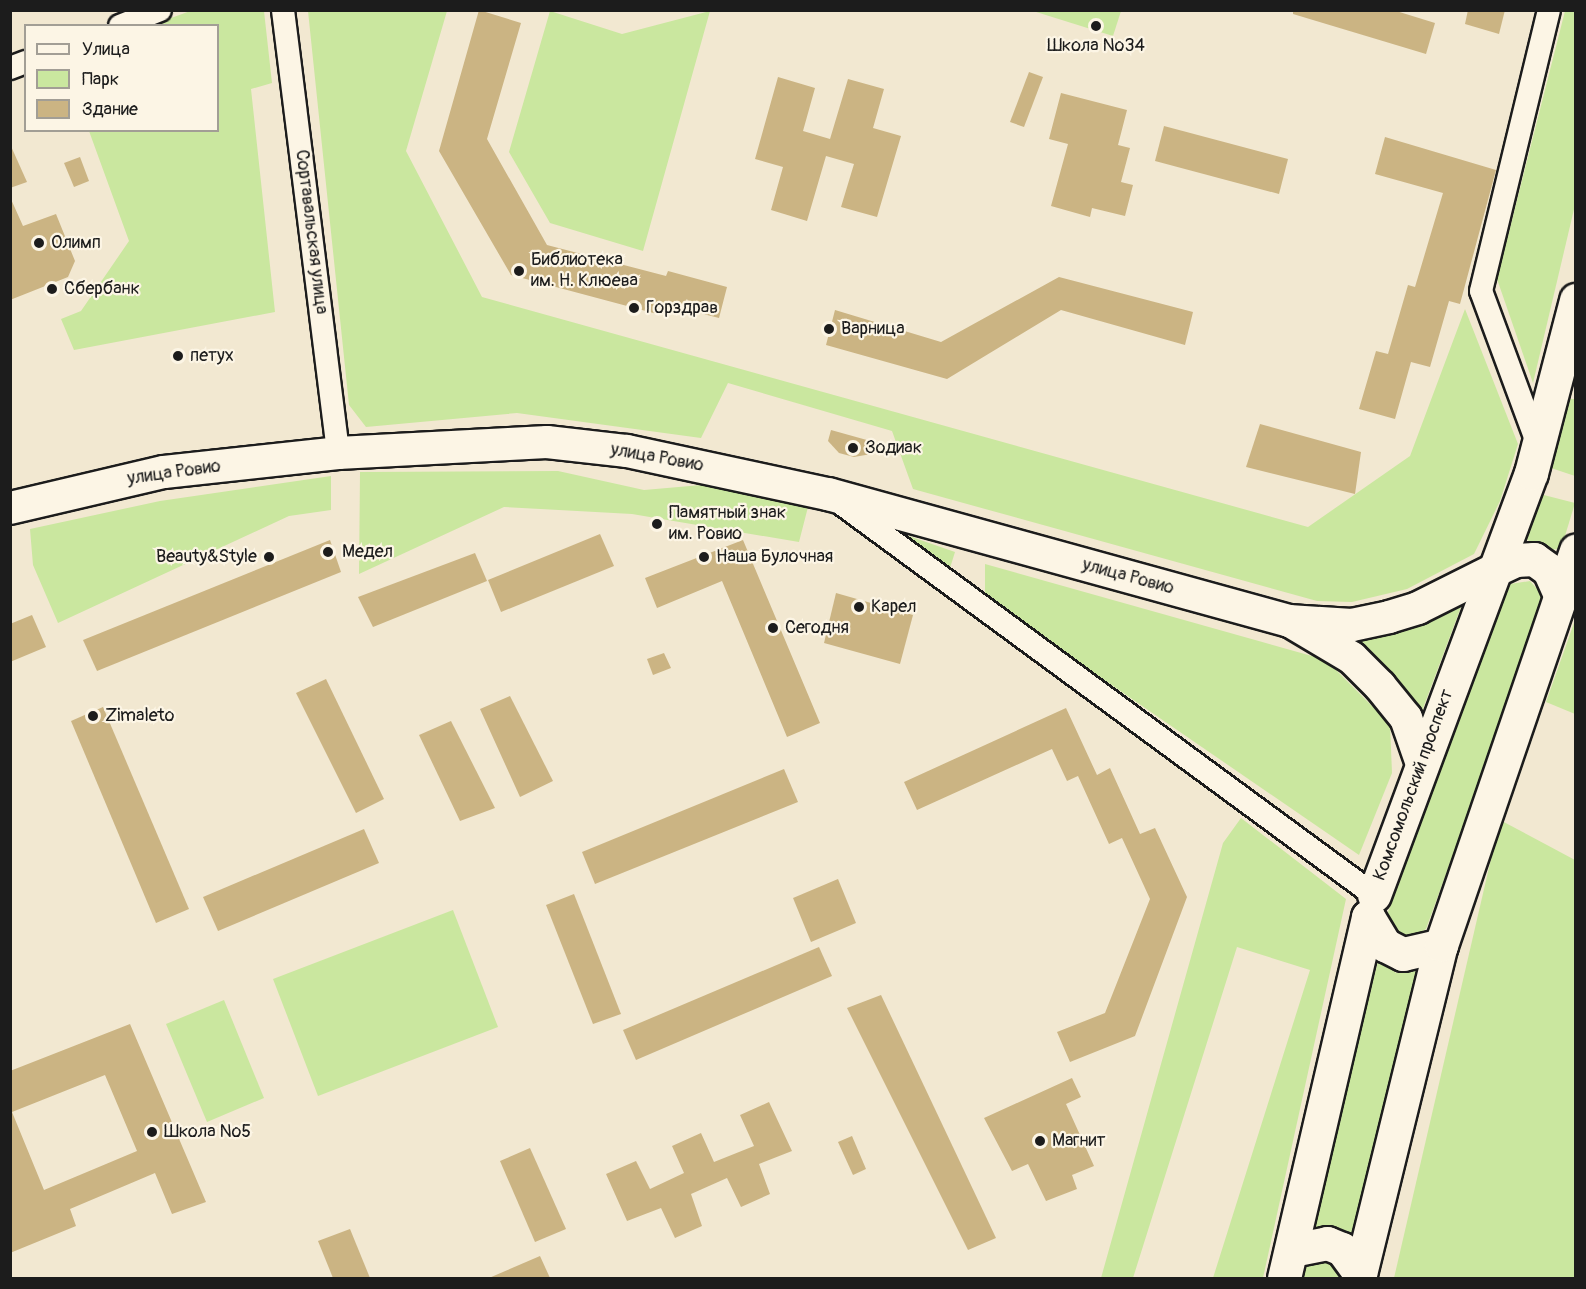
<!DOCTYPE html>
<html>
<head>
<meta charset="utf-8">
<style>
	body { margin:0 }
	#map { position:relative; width:1586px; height:1289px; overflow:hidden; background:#f2e8d1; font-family:Pangolin,sans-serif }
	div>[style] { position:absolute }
	.green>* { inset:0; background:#cae79f }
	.building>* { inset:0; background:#cbb483 }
	.roads { filter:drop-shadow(2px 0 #1c1c1c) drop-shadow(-2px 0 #1c1c1c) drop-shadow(0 2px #1c1c1c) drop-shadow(0 -2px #1c1c1c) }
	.street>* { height:22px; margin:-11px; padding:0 11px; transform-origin:11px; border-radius:11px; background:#fcf5e5 }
	.secondary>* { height:32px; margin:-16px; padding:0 16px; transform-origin:16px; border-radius:16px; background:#fcf5e5 }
	.primary>* { height:33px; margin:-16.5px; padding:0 16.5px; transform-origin:16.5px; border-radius:16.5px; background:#fcf5e5 }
	.dots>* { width:16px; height:16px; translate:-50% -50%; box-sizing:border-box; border:3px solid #fcf5e5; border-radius:50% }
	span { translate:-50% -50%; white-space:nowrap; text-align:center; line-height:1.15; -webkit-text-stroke:4.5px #fcf5e5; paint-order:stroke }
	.poi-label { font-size:18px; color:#1c1c1c }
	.left { translate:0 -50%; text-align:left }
	.right { translate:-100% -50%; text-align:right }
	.street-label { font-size:18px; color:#1c1c1c }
	.frame { position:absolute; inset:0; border:12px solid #1c1c1c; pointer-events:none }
	.legend { position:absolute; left:24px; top:24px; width:195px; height:108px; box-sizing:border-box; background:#fcf5e5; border:2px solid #a29e95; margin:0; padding:8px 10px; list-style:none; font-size:18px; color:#1c1c1c }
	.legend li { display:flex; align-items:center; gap:12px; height:30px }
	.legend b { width:30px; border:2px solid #a29e95 }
</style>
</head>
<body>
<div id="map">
	<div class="green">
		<div style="clip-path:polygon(193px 10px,264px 11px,272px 83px,251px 89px,275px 312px,74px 350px,61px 319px,81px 311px,129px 241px,89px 131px,218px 130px,218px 26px,152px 25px)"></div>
		<div style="clip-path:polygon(308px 11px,447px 11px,406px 151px,482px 297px,1308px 527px,1410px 456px,1465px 309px,1518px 444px,1500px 501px,1474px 554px,1407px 589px,1352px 602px,1317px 601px,913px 489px,892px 431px,728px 383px,701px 438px,517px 413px,366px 427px,349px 405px)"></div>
		<div style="clip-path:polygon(550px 11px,622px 34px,710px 11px,643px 251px,550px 223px,509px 152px)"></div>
		<div style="clip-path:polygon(1033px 11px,1121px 11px,1113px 36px)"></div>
		<div style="clip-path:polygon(1565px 11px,1575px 11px,1575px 205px,1533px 383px,1497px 279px)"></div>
		<div style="clip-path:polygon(1568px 399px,1575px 399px,1575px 476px,1548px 467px)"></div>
		<div style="clip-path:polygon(558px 471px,644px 490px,713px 484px,808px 507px,799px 542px,632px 514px,504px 507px,359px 574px,360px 472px)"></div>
		<div style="clip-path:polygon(331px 476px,331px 510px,289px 516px,58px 623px,33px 565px,30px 529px,160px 501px)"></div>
		<div style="clip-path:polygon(1536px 493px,1575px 503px,1561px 549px,1540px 550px,1523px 536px)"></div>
		<div style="clip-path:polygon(880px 526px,955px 552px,950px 568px)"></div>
		<div style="clip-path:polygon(985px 564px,1326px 660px,1390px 724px,1392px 773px,1359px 855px,985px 598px)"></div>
		<div style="clip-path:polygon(1530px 581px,1546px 599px,1426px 929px,1410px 938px,1393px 933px,1387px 915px,1504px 585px)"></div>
		<div style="clip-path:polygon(1461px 607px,1422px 711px,1355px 638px)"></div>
		<div style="clip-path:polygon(1575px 620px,1576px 714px,1575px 714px,1546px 702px)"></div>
		<div style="clip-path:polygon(1241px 818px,1346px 899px,1263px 1278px,1213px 1278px,1310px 970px,1237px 947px,1133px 1278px,1101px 1278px,1223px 843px)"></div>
		<div style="clip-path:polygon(1500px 820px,1575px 860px,1575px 1278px,1394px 1278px)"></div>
		<div style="clip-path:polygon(453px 910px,498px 1027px,318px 1096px,273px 979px)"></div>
		<div style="clip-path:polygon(1379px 957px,1396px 973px,1418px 968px,1351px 1245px,1334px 1228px,1310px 1233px)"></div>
		<div style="clip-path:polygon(224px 1000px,264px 1098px,207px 1122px,166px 1024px)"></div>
		<div style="clip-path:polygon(1325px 1256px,1343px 1273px,1342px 1278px,1297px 1278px,1301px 1262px)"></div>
	</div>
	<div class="building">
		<div style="clip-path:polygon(479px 10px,521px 23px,487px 139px,547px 245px,666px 276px,668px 271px,727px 287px,719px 318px,660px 303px,657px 314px,511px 275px,439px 151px)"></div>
		<div style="clip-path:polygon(1293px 10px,1393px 10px,1435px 23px,1426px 54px,1293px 14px)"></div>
		<div style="clip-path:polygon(1468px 10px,1505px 10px,1499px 34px,1465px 24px)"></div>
		<div style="clip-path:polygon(1029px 72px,1043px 77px,1024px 127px,1010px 122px)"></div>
		<div style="clip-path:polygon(778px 77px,815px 88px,803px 131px,830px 139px,848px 79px,884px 89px,873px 128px,901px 136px,877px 217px,841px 207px,854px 164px,826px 156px,807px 221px,771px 210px,783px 167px,755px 159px)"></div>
		<div style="clip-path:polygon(1061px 93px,1127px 110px,1118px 145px,1130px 148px,1121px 182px,1133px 185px,1125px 216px,1092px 208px,1090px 217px,1051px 206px,1068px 144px,1049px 139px)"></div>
		<div style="clip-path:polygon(1164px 126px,1288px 159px,1279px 194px,1155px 161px)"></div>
		<div style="clip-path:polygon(1385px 137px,1496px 170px,1460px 304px,1449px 301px,1430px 367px,1411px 362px,1395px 419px,1359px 409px,1376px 351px,1388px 354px,1408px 285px,1415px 287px,1443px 193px,1375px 174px)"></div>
		<div style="clip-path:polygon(10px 144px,27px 182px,10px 188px)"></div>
		<div style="clip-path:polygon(80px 157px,89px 181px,74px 187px,64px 163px)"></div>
		<div style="clip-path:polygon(10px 197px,23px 226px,56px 214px,75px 261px,68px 277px,10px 300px)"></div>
		<div style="clip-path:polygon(1059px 277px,1193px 312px,1185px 345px,1061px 310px,947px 379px,826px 345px,835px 310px,941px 342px)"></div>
		<div style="clip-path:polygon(1260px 424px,1361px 452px,1355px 494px,1246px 467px)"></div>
		<div style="clip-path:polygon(831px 430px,874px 442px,871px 454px,854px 457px,839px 453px,828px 441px)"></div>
		<div style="clip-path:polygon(600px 534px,614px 566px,501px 612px,488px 580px)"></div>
		<div style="clip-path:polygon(330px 540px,341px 572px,97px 671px,83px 640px)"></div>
		<div style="clip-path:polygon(743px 540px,820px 723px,787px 737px,722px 581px,657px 608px,645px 578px)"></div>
		<div style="clip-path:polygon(475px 553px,487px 581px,373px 627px,358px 597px)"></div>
		<div style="clip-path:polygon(836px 593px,913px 615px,900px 664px,824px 643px)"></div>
		<div style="clip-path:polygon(32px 615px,46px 647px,10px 662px,10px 624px)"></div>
		<div style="clip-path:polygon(664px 653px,671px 668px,653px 675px,647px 659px)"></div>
		<div style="clip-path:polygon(326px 679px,384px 799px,356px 813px,296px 693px)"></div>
		<div style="clip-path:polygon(510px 696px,553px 781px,520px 797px,480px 709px)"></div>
		<div style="clip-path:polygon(103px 707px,189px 909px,156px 923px,71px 721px)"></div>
		<div style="clip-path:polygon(1066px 708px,1097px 775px,1110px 768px,1140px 834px,1155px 828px,1187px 897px,1135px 1036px,1070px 1062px,1057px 1032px,1105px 1013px,1150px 899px,1122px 838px,1109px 844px,1078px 776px,1067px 781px,1052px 749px,917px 810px,904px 782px)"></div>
		<div style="clip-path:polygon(451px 721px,495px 808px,460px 821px,419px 735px)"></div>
		<div style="clip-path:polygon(784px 769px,798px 802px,595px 884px,582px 852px)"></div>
		<div style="clip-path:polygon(364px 829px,379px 863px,218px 931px,203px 897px)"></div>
		<div style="clip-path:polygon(838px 879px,856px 923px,811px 942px,793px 898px)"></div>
		<div style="clip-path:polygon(574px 894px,621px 1014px,593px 1024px,546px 905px)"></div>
		<div style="clip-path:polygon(819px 947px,832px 976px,636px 1060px,623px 1030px)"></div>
		<div style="clip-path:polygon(881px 995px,996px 1238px,968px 1250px,847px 1008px)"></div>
		<div style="clip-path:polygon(evenodd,130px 1024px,206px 1202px,172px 1214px,155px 1173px,70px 1209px,76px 1226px,10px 1253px,10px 1071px,130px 1024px,105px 1075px,137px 1151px,44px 1190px,12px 1112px,105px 1075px)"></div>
		<div style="clip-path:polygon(1072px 1078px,1081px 1097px,1066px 1104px,1094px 1166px,1072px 1175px,1077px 1189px,1046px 1201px,1028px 1164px,1012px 1171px,984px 1118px)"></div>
		<div style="clip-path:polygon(769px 1102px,792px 1151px,759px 1164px,770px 1194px,741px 1207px,727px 1178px,691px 1194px,702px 1226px,675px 1238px,661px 1208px,627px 1221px,606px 1174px,636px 1161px,650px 1189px,684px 1173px,672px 1146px,701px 1133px,714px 1162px,754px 1146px,740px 1115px)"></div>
		<div style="clip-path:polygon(852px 1136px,866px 1169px,853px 1175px,838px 1142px)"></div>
		<div style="clip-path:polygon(530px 1148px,566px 1229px,535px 1242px,500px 1161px)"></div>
		<div style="clip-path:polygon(350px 1229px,370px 1278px,333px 1278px,318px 1241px)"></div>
		<div style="clip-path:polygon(540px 1256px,550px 1278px,489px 1278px)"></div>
	</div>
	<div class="roads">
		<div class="street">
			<div style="left:283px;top:10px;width:446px;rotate:82.9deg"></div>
			<div style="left:120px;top:26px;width:43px;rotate:-21.8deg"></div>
			<div style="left:10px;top:68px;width:17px;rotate:-21deg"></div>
			<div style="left:1538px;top:445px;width:164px;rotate:-110.3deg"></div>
			<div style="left:1481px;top:291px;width:289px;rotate:-76.4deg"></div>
			<div style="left:839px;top:502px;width:664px;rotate:36.3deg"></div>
		</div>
		<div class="secondary">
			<div style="left:10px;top:508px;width:158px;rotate:-13.2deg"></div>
			<div style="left:164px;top:472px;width:175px;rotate:-6.2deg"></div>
			<div style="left:338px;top:453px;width:209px;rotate:-3deg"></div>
			<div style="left:547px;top:442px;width:81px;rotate:6.4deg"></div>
			<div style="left:627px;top:451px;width:206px;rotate:12.1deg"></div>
			<div style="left:828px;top:494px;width:478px;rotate:15.4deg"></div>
			<div style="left:1289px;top:621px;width:63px;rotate:3.6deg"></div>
			<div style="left:1352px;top:625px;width:38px;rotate:-12deg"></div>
			<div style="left:1389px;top:617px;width:30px;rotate:-17deg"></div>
			<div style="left:1418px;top:608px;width:85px;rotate:-26.6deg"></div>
			<div style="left:1295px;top:624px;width:66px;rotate:30.8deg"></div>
			<div style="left:1352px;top:658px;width:40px;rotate:45deg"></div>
			<div style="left:1380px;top:686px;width:41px;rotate:50.9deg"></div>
			<div style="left:1406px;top:718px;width:46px;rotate:70.8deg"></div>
		</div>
		<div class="primary">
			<div style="left:1494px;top:570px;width:23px;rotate:-25deg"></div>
			<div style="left:1515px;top:560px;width:19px;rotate:-3deg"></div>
			<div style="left:1534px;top:559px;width:19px;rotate:36deg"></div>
			<div style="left:1549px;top:570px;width:30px;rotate:66deg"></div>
			<div style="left:1374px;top:895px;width:450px;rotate:-69.6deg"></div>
			<div style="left:1531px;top:473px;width:179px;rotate:-75.4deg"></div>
			<div style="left:1368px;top:917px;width:33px;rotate:59deg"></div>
			<div style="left:1385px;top:945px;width:20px;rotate:27deg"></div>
			<div style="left:1403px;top:954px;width:39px;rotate:-13deg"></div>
			<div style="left:1292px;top:1250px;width:36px;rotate:-11deg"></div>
			<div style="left:1327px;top:1243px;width:16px;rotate:22deg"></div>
			<div style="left:1342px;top:1249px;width:31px;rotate:54deg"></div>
			<div style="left:1284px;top:1278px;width:371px;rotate:-76.9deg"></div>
			<div style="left:1359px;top:1278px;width:343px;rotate:-76.2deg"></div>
			<div style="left:1441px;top:945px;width:417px;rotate:-71.1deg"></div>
		</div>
	</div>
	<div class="dots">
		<div style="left:1096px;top:26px;background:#1c1c1c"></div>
		<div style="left:39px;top:243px;background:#1c1c1c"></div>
		<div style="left:519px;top:271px;background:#1c1c1c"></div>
		<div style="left:52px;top:289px;background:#1c1c1c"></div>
		<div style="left:634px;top:308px;background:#1c1c1c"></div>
		<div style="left:829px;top:329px;background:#1c1c1c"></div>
		<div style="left:178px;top:356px;background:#1c1c1c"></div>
		<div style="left:853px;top:448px;background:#1c1c1c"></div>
		<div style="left:657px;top:524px;background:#1c1c1c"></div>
		<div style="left:328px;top:552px;background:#1c1c1c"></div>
		<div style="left:269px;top:557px;background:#1c1c1c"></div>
		<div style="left:704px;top:557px;background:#1c1c1c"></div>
		<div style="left:859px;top:607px;background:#1c1c1c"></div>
		<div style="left:773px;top:628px;background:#1c1c1c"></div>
		<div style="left:93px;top:716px;background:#1c1c1c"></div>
		<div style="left:152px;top:1132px;background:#1c1c1c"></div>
		<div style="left:1040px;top:1141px;background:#1c1c1c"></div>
	</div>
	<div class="poi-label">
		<span style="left:1096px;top:46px">Школа №34</span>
		<span class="left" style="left:51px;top:243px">Олимп</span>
		<span class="left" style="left:531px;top:271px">Библиотека<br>им. Н. Клюева</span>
		<span class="left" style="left:64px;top:289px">Сбербанк</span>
		<span class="left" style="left:646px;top:308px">Горздрав</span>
		<span class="left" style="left:841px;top:329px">Варница</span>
		<span class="left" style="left:190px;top:356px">петух</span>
		<span class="left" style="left:865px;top:448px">Зодиак</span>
		<span class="left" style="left:669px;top:524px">Памятный знак<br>им. Ровио</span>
		<span class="left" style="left:342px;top:552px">Медел</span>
		<span class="right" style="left:257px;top:557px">Beauty&amp;Style</span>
		<span class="left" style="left:716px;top:557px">Наша Булочная</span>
		<span class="left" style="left:871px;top:607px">Карел</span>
		<span class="left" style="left:785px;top:628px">Сегодня</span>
		<span class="left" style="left:105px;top:716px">Zimaleto</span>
		<span class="left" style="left:164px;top:1132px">Школа №5</span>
		<span class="left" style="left:1052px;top:1141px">Магнит</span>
	</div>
	<div class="street-label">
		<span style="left:311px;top:232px;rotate:83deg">Сортавальская улица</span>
		<span style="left:657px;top:458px;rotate:10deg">улица Ровио</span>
		<span style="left:174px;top:473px;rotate:-8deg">улица Ровио</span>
		<span style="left:1128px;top:577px;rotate:15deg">улица Ровио</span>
		<span style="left:1414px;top:785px;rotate:-70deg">Комсомольский проспект</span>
	</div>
	<div class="frame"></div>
	<ul class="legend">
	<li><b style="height:8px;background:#fcf5e5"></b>Улица</li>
	<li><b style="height:16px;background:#cae79f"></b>Парк</li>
	<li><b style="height:16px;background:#cbb483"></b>Здание</li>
	</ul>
</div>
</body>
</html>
